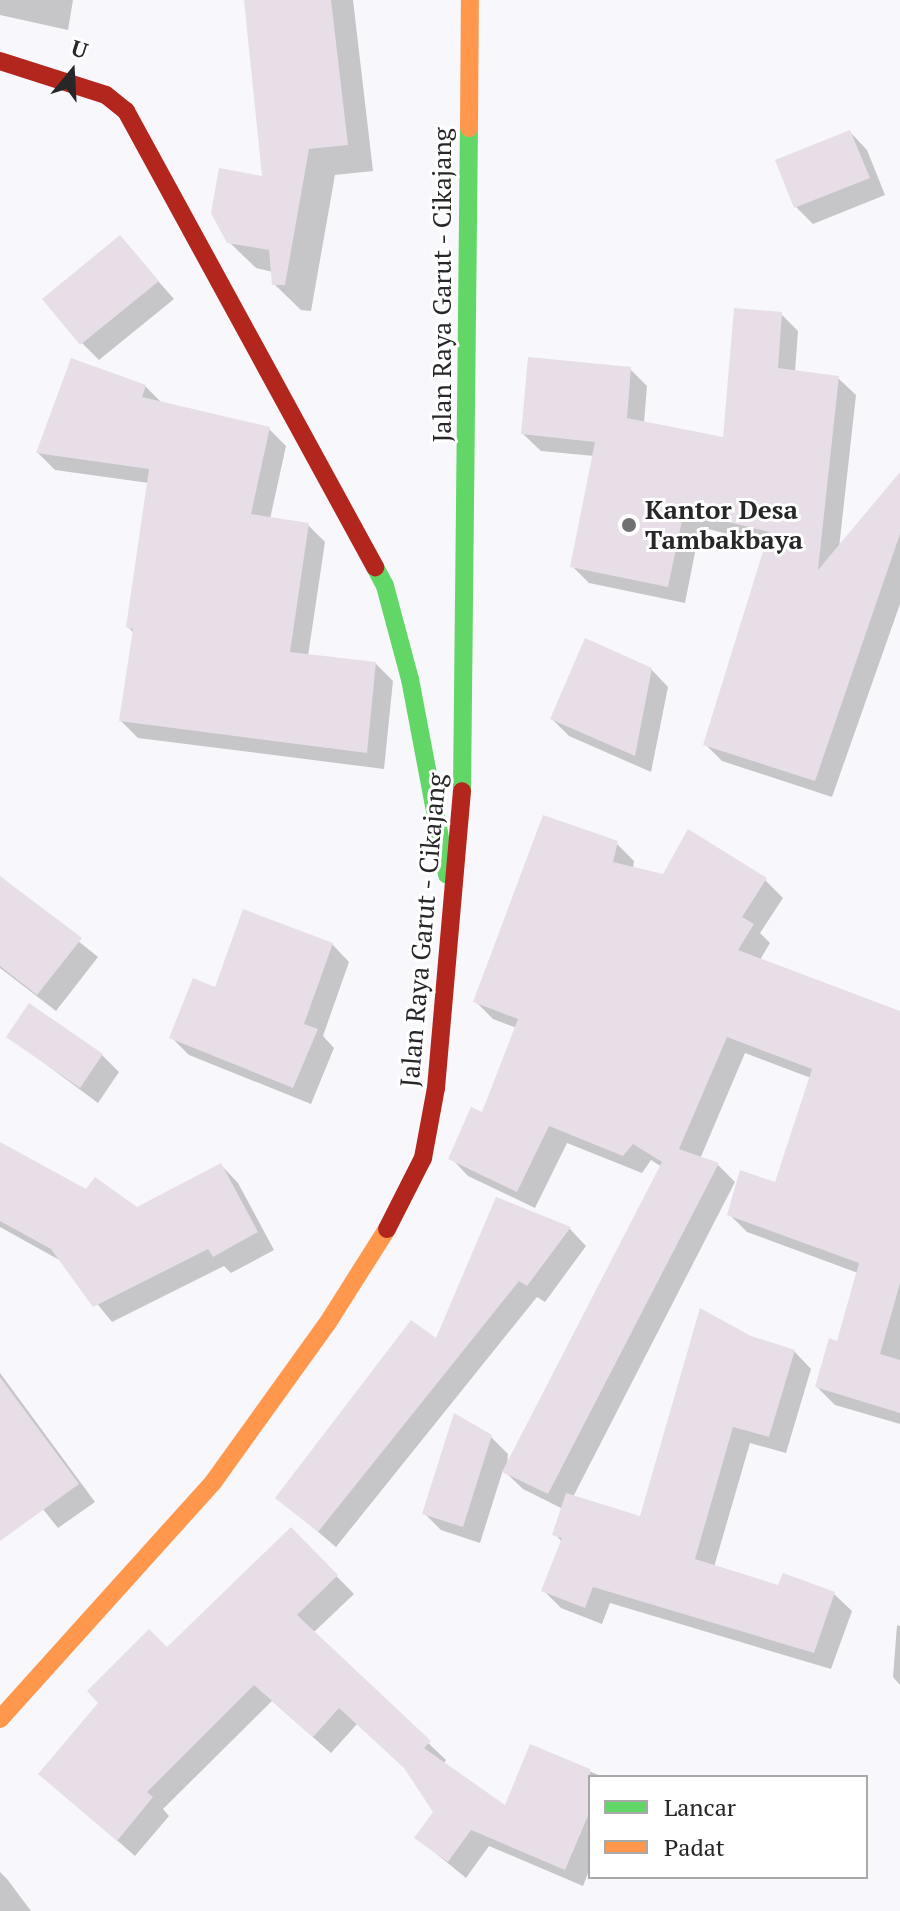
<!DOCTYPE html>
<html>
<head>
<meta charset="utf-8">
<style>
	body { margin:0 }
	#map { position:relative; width:900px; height:1911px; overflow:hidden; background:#f8f7fb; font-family:"PT Serif",serif }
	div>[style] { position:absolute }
	.shadow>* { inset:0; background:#0003 }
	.building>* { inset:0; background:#e7dee8 }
	.fast>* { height:18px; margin:-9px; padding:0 9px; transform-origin:9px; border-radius:9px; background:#63d668 }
	.slow>* { height:18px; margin:-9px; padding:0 9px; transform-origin:9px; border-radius:9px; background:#ff974d }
	.jam>* { height:18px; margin:-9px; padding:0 9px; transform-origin:9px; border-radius:9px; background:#b3261e }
	.dots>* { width:22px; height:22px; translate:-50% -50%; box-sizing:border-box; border:4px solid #fff; border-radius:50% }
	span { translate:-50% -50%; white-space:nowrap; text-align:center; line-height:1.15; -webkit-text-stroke:6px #fff; paint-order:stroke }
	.street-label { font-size:26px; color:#272729 }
	.poi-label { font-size:26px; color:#272729; font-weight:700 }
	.left { translate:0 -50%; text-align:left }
	.legend { position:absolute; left:588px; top:1775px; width:280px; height:104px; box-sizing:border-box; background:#fff; border:2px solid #a9a9a9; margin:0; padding:10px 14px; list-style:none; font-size:24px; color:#272729 }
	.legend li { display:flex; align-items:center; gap:16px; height:40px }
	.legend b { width:40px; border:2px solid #a9a9a9 }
	.north { position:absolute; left:32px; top:32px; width:80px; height:80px; -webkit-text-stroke:6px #fff; paint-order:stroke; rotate:18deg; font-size:22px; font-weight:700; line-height:32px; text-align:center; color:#272729 }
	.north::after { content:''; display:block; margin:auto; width:28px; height:36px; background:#272729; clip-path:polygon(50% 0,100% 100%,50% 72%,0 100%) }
</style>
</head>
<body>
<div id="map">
	<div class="shadow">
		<div style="clip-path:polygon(0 0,73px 0,68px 30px,0 15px)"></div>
		<div style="clip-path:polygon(246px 0,353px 0,373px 171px,335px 175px,311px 311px,301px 310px,274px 284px,273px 272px,256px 268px,228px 241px,264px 178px)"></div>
		<div style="clip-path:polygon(850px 132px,867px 150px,885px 195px,813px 224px,796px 207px)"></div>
		<div style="clip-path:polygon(120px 238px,174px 299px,99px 360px,82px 343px)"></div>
		<div style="clip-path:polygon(781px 314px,798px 331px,795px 372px,838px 378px,856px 395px,839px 548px,900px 475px,900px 604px,832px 797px,722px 761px,705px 744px,767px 544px,700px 527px,685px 603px,589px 583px,572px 566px,594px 456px,541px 451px,523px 434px,630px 369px,647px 386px,644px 423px,724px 439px)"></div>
		<div style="clip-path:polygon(145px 386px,162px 403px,269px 429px,286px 446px,270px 519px,308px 525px,325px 542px,308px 656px,376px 664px,393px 681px,384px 769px,138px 738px,121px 721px,134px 633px,128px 627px,149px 483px,55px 470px,38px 453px)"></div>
		<div style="clip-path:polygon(651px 669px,668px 687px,651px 772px,569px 736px,552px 719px)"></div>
		<div style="clip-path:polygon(616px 843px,634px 861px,633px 869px,664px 877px,765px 880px,783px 898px,760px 933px,770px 943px,760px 960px,900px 1014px,900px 1424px,835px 1405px,817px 1387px,838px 1343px,858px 1273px,747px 1232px,729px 1214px,776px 1185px,811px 1078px,745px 1053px,700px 1159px,718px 1165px,735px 1182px,573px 1497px,642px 1519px,750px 1338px,794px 1351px,811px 1369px,786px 1453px,750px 1443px,714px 1567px,780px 1587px,834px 1594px,852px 1611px,831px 1669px,610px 1603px,602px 1624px,561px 1608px,544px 1591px,562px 1542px,555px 1534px,563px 1509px,523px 1489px,503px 1470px,480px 1543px,441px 1530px,424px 1513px,491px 1437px,508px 1454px,507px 1468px,662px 1167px,651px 1160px,642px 1173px,567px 1143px,535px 1208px,468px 1176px,451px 1158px,483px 1114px,517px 1028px,493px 1019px,475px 1001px)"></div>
		<div style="clip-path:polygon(5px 882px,98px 957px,56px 1011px,0 968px,0 889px)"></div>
		<div style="clip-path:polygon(332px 944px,349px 962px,323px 1036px,334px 1048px,311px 1104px,189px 1055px,172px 1038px,216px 990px)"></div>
		<div style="clip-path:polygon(9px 1037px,102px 1055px,119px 1072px,98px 1103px)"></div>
		<div style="clip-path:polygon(0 1144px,87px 1192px,137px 1209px,221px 1165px,238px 1183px,274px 1250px,231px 1273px,224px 1266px,112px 1322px,63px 1262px,0 1227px)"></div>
		<div style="clip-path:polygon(497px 1200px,570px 1229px,586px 1246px,545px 1302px,537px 1297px,336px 1547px,278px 1498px,436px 1342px)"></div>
		<div style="clip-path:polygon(0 1373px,95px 1502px,58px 1528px,0 1455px)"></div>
		<div style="clip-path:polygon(291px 1530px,354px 1594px,313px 1633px,446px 1760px,443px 1764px,505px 1808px,532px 1747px,603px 1777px,590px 1777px,590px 1868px,583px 1886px,489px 1846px,466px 1878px,417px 1838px,435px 1812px,408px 1771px,357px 1724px,331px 1753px,272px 1701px,163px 1809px,169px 1816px,135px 1856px,41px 1774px)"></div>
		<div style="clip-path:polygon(897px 1625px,900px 1626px,900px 1685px,893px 1677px)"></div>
		<div style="clip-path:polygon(0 1872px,7px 1879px,31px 1911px,0 1911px)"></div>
	</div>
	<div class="building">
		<div style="clip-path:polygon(244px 0,331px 0,348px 145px,309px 149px,285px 285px,272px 285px,269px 250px,227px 243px,211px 213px,219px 168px,262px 176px)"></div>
		<div style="clip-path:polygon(850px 130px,870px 178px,794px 208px,775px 160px)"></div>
		<div style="clip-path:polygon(120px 235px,159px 281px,80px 345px,42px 299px)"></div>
		<div style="clip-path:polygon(734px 308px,782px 312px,778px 368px,839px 376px,818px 570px,900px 472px,900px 534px,815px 781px,703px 745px,769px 532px,684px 511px,668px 587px,570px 567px,595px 442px,521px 434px,528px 357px,631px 367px,627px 418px,723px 437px)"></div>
		<div style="clip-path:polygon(71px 358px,146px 385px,142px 397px,270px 427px,251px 514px,309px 523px,290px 652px,376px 662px,367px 753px,119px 721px,133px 629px,126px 627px,149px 469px,36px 453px)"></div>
		<div style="clip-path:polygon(585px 638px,652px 668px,635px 756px,550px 719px)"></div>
		<div style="clip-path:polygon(543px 815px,618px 841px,613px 862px,663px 874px,688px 829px,767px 878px,742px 917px,754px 924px,738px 950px,900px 1011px,900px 1283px,880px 1354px,900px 1360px,900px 1413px,815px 1387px,829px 1338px,837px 1341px,859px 1263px,727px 1215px,740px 1170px,775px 1182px,812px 1069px,727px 1037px,679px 1149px,719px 1163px,548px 1494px,502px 1472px,662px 1162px,633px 1144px,623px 1156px,549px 1126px,517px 1192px,448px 1159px,471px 1107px,482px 1112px,518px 1019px,473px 1002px)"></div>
		<div style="clip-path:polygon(0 876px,82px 938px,37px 995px,0 966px)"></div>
		<div style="clip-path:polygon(243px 909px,333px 943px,304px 1024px,318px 1029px,293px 1088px,169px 1038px,193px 978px,215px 987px)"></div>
		<div style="clip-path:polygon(29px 1003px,103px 1054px,80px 1088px,6px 1037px)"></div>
		<div style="clip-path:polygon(0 1142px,86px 1189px,95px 1177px,137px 1207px,221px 1163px,258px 1232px,213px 1257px,208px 1249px,93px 1307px,51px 1249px,0 1221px)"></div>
		<div style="clip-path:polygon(496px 1197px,571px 1227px,527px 1286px,519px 1281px,318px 1532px,275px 1498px,411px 1320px,436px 1338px)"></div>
		<div style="clip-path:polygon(700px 1308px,751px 1336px,795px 1350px,769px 1437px,733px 1427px,695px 1559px,778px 1585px,783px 1573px,835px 1592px,814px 1653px,593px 1587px,585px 1608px,541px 1591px,562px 1538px,552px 1535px,566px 1493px,640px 1516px)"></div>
		<div style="clip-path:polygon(0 1377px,79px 1484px,0 1541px)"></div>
		<div style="clip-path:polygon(454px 1413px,492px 1435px,463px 1527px,422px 1514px)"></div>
		<div style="clip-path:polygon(291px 1527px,338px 1575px,297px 1615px,431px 1741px,424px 1748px,505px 1805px,530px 1744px,590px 1769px,590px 1811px,565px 1870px,471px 1830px,448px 1862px,414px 1838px,433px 1812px,404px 1768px,339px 1708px,313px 1737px,254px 1685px,147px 1792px,153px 1797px,117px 1841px,38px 1774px,98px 1703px,87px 1691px,149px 1629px,167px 1647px)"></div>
	</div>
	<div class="fast">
		<div style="left:375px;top:567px;width:21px;rotate:62deg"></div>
		<div style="left:385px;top:586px;width:96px;rotate:75deg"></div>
		<div style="left:410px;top:679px;width:199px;rotate:79.3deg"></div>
		<div style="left:462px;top:791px;width:663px;rotate:-89.4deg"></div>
	</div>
	<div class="slow">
		<div style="left:469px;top:128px;width:128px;rotate:-89.6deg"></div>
		<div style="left:0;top:1719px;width:320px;rotate:-48deg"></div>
		<div style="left:214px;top:1481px;width:193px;rotate:-54.3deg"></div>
		<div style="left:327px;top:1324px;width:112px;rotate:-57.7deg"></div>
	</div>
	<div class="jam">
		<div style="left:0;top:61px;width:111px;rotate:17.8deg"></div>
		<div style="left:106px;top:95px;width:26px;rotate:39deg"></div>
		<div style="left:126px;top:111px;width:520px;rotate:61.36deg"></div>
		<div style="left:387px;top:1229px;width:80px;rotate:-63.1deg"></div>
		<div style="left:423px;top:1158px;width:71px;rotate:-79.5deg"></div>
		<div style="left:436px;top:1088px;width:298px;rotate:-85deg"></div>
	</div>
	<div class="dots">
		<div style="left:629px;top:525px;background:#707072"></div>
	</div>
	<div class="street-label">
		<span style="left:442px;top:285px;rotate:-90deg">Jalan Raya Garut - Cikajang</span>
		<span style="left:423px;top:930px;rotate:-85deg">Jalan Raya Garut - Cikajang</span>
	</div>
	<div class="poi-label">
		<span class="left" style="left:645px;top:525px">Kantor Desa<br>Tambakbaya</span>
	</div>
	<ul class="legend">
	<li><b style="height:10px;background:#63d668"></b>Lancar</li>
	<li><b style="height:10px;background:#ff974d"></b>Padat</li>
	</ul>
	<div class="north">U</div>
</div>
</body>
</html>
